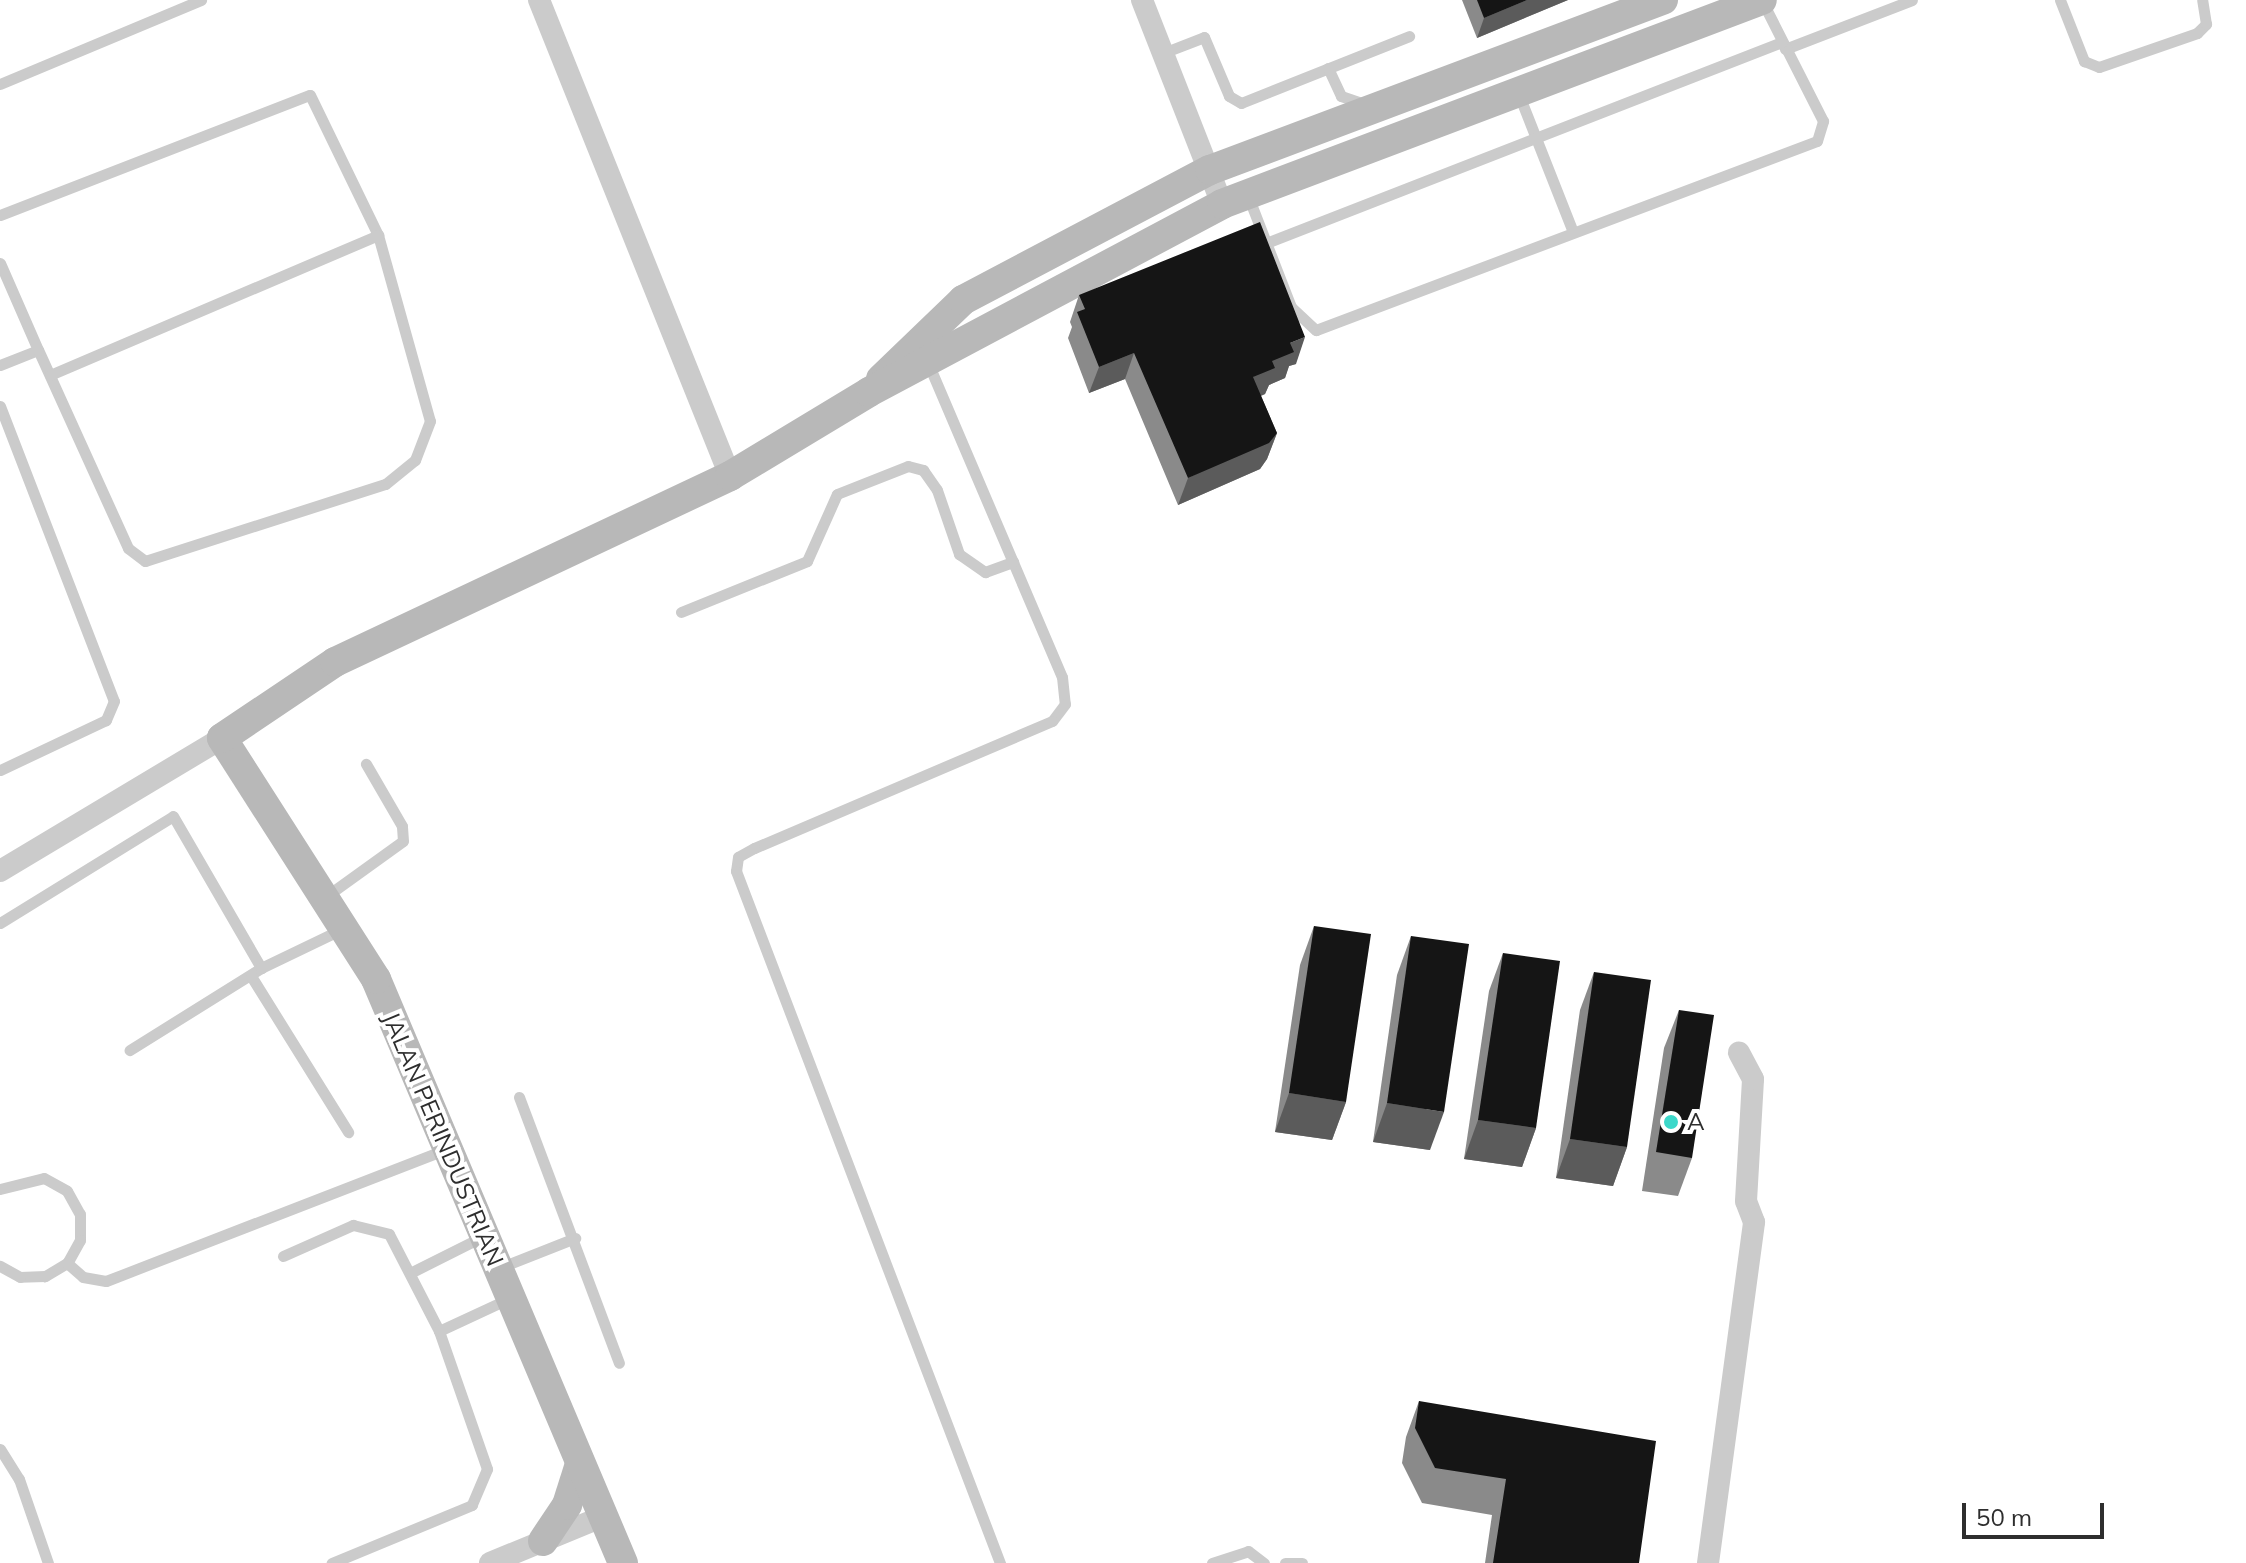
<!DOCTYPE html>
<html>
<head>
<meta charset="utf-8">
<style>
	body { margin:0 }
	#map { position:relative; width:2246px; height:1563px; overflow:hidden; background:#fff; font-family:Mulish,sans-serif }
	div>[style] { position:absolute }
	.lane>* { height:11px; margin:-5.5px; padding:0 5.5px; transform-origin:5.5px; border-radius:5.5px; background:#cbcbcb }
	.street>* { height:22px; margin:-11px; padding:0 11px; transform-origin:11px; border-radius:11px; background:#cbcbcb }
	.secondary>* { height:30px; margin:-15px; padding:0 15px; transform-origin:15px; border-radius:15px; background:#b8b8b8 }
	.wall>* { inset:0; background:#8a8a8a }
	.shaded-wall>* { inset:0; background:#5b5b5b }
	.building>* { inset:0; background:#151515 }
	.dots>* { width:22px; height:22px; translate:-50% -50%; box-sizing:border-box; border:4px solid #fff; border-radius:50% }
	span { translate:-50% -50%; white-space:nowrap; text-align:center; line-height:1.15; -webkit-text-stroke:8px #fff; paint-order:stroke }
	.poi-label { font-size:24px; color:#2e2e2e }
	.left { translate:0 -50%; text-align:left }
	.street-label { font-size:24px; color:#2e2e2e }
	.scale { position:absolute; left:1962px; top:1503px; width:142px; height:36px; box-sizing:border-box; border:4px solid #2e2e2e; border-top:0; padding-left:10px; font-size:24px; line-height:28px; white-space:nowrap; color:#2e2e2e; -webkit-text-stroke:6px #fff; paint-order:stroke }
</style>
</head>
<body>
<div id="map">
	<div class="lane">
		<div style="left:2060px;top:0;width:66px;rotate:68.5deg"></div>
		<div style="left:2084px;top:61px;width:16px;rotate:22deg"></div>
		<div style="left:2099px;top:67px;width:104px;rotate:-19.1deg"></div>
		<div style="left:2197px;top:33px;width:13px;rotate:-45deg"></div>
		<div style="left:2206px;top:24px;width:24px;rotate:-99deg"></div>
		<div style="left:1785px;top:49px;width:136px;rotate:-21.1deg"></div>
		<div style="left:1163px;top:53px;width:44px;rotate:-21.3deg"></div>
		<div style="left:1204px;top:37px;width:64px;rotate:67deg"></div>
		<div style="left:1229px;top:96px;width:14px;rotate:30deg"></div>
		<div style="left:1241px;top:103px;width:181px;rotate:-21.7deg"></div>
		<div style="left:1328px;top:68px;width:31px;rotate:65deg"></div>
		<div style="left:1341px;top:96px;width:24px;rotate:19deg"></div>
		<div style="left:0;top:84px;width:218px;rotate:-22.7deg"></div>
		<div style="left:1519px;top:95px;width:147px;rotate:68.5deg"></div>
		<div style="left:1248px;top:196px;width:119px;rotate:68.8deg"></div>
		<div style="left:1291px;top:307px;width:34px;rotate:43deg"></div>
		<div style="left:1316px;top:330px;width:535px;rotate:-20.67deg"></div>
		<div style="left:1817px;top:141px;width:21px;rotate:-73deg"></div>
		<div style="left:1823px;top:121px;width:135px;rotate:-116.9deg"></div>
		<div style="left:0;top:215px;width:332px;rotate:-21.2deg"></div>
		<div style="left:310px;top:95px;width:156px;rotate:64.1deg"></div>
		<div style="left:378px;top:235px;width:193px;rotate:74.4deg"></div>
		<div style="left:430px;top:421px;width:42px;rotate:111deg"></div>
		<div style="left:415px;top:460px;width:38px;rotate:141deg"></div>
		<div style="left:385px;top:484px;width:252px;rotate:162.2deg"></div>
		<div style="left:145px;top:561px;width:21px;rotate:-143deg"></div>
		<div style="left:128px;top:548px;width:217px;rotate:-114.4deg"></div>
		<div style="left:38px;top:350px;width:41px;rotate:158.5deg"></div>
		<div style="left:1271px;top:241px;width:548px;rotate:-21.28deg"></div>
		<div style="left:0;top:263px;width:95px;rotate:66.4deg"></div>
		<div style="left:928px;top:363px;width:341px;rotate:66.9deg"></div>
		<div style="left:1062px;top:677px;width:27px;rotate:84deg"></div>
		<div style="left:1065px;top:704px;width:21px;rotate:127deg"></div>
		<div style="left:1052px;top:721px;width:324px;rotate:156.9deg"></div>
		<div style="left:754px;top:848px;width:18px;rotate:151deg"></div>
		<div style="left:738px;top:857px;width:14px;rotate:98deg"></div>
		<div style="left:736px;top:871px;width:741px;rotate:69.12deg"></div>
		<div style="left:50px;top:375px;width:357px;rotate:-23.1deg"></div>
		<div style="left:0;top:406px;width:316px;rotate:68.9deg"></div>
		<div style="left:114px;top:701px;width:21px;rotate:113deg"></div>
		<div style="left:106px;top:720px;width:117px;rotate:154.7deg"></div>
		<div style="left:681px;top:612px;width:136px;rotate:-22deg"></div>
		<div style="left:807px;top:561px;width:73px;rotate:-65.9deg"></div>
		<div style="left:837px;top:494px;width:76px;rotate:-21.5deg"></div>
		<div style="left:908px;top:466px;width:16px;rotate:15deg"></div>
		<div style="left:923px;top:470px;width:24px;rotate:55deg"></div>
		<div style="left:937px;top:490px;width:68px;rotate:71deg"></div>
		<div style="left:959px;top:554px;width:32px;rotate:35deg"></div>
		<div style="left:985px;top:572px;width:30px;rotate:-20deg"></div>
		<div style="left:328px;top:895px;width:92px;rotate:-35.8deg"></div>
		<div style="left:403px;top:841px;width:15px;rotate:-94deg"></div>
		<div style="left:402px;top:826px;width:72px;rotate:-120.1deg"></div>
		<div style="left:0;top:923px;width:203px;rotate:-31.7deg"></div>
		<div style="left:173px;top:816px;width:176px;rotate:59.9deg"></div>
		<div style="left:261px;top:968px;width:155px;rotate:148deg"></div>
		<div style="left:261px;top:968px;width:90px;rotate:-25.7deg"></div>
		<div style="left:251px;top:976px;width:184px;rotate:58.1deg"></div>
		<div style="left:519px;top:1097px;width:284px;rotate:69.4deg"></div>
		<div style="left:0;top:1189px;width:45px;rotate:-14deg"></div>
		<div style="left:44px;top:1178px;width:26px;rotate:29deg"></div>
		<div style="left:67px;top:1191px;width:26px;rotate:61deg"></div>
		<div style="left:80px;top:1214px;width:26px;rotate:90deg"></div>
		<div style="left:80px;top:1240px;width:26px;rotate:119deg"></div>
		<div style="left:67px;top:1263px;width:26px;rotate:149deg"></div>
		<div style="left:45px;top:1276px;width:25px;rotate:178deg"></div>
		<div style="left:20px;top:1277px;width:23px;rotate:-151deg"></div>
		<div style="left:283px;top:1256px;width:77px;rotate:-23.9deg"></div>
		<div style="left:353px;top:1225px;width:37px;rotate:14deg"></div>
		<div style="left:389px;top:1234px;width:109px;rotate:62.7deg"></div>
		<div style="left:439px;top:1331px;width:146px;rotate:70.8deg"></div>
		<div style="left:487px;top:1469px;width:39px;rotate:113deg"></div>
		<div style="left:472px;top:1505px;width:152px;rotate:157.5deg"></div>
		<div style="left:67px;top:1263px;width:21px;rotate:41deg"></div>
		<div style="left:83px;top:1277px;width:23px;rotate:10deg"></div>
		<div style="left:106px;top:1281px;width:365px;rotate:-21.2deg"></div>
		<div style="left:499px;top:1268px;width:82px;rotate:-21.5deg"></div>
		<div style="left:412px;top:1272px;width:80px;rotate:-26.6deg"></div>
		<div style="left:439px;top:1331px;width:78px;rotate:-24.9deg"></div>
		<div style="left:0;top:1449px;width:36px;rotate:58deg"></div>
		<div style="left:19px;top:1479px;width:89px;rotate:71deg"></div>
		<div style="left:1212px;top:1563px;width:38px;rotate:-18deg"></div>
		<div style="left:1248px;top:1551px;width:20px;rotate:37deg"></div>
		<div style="left:1285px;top:1563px;width:17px"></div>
	</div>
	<div class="street">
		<div style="left:539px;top:0;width:513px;rotate:68.14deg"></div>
		<div style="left:1142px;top:0;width:219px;rotate:68.6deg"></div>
		<div style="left:0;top:871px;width:259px;rotate:-30.9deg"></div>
		<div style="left:490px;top:1563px;width:123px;rotate:-22.4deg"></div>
		<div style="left:1708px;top:1563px;width:344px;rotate:-82.3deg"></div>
		<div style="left:1754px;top:1222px;width:22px;rotate:-111deg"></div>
		<div style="left:1746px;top:1201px;width:122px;rotate:-86.7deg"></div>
		<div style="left:1753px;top:1079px;width:30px;rotate:-118deg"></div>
	</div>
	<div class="secondary">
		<div style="left:881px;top:379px;width:114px;rotate:-43.9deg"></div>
		<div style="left:963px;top:300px;width:279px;rotate:-27.8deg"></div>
		<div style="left:1210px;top:170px;width:484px;rotate:-20.6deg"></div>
		<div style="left:543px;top:1541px;width:43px;rotate:-56.3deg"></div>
		<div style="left:567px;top:1505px;width:43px;rotate:-72.4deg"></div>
		<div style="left:623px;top:1563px;width:634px;rotate:-112.93deg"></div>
		<div style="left:376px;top:979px;width:286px;rotate:-122.6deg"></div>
		<div style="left:222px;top:738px;width:136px;rotate:-33.9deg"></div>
		<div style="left:335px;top:662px;width:437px;rotate:-25.2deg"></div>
		<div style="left:730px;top:476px;width:162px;rotate:-31.1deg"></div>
		<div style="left:869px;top:392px;width:400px;rotate:-28deg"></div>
		<div style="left:1222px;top:204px;width:577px;rotate:-20.7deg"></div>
	</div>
	<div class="wall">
		<div style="clip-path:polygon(1462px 0,1568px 0,1477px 38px)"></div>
		<div style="clip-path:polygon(1079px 295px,1296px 364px,1289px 366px,1285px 378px,1269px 385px,1265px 394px,1261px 396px,1277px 433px,1267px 459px,1260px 469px,1178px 505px,1125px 379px,1089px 393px,1068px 338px,1072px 327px,1070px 322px)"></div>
		<div style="clip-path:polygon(1314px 926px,1346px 1102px,1332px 1140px,1275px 1132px,1300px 965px)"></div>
		<div style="clip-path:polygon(1411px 936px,1430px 1150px,1373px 1142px,1397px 975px)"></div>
		<div style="clip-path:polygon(1503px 953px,1536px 1128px,1522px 1167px,1464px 1159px,1489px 991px)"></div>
		<div style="clip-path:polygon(1594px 972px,1627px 1147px,1613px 1186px,1556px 1178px,1580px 1010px)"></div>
		<div style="clip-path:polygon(1679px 1010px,1692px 1158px,1678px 1196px,1642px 1191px,1664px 1048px)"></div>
		<div style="clip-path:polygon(1419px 1401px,1639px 1563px,1485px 1563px,1492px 1515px,1422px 1503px,1402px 1463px,1406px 1437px)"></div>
	</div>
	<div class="shaded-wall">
		<div style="clip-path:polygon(1527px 0,1568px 0,1477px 38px,1484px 18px)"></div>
		<div style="clip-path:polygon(1305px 337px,1296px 364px,1289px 366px,1285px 378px,1269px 385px,1265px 394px,1243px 403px,1253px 377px,1290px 343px)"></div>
		<div style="clip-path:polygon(1134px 353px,1125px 379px,1089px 393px,1099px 367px)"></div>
		<div style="clip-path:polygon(1277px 433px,1267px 459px,1260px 469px,1178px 505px,1188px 478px)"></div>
		<div style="clip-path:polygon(1289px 1093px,1346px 1102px,1332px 1140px,1275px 1132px)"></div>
		<div style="clip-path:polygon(1387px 1103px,1444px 1112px,1430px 1150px,1373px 1142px)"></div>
		<div style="clip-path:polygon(1478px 1120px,1536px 1128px,1522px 1167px,1464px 1159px)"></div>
		<div style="clip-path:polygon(1570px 1139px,1627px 1147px,1613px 1186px,1556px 1178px)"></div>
	</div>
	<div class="building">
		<div style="clip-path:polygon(1477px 0,1527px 0,1484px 18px)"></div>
		<div style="clip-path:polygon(1260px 222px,1305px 337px,1290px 343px,1294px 352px,1272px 361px,1275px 368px,1253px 377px,1277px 433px,1269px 443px,1188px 478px,1134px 353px,1099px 367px,1077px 312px,1085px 309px,1079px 295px)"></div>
		<div style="clip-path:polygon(1314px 926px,1371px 934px,1346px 1102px,1289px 1093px)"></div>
		<div style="clip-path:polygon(1411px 936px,1469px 944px,1444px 1112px,1387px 1103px)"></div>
		<div style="clip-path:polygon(1503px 953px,1560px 961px,1536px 1128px,1478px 1120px)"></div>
		<div style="clip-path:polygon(1594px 972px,1651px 980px,1627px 1147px,1570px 1139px)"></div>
		<div style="clip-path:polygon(1679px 1010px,1714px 1015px,1692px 1158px,1656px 1152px)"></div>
		<div style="clip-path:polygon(1419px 1401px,1656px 1441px,1639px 1563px,1493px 1563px,1506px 1479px,1435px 1468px,1415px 1428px)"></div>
	</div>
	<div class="dots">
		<div style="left:1671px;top:1122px;background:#3cd8ca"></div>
	</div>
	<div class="poi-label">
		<span class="left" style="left:1687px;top:1122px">A</span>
	</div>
	<div class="street-label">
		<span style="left:443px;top:1139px;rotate:67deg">JALAN PERINDUSTRIAN</span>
	</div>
	<div class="scale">50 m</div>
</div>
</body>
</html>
